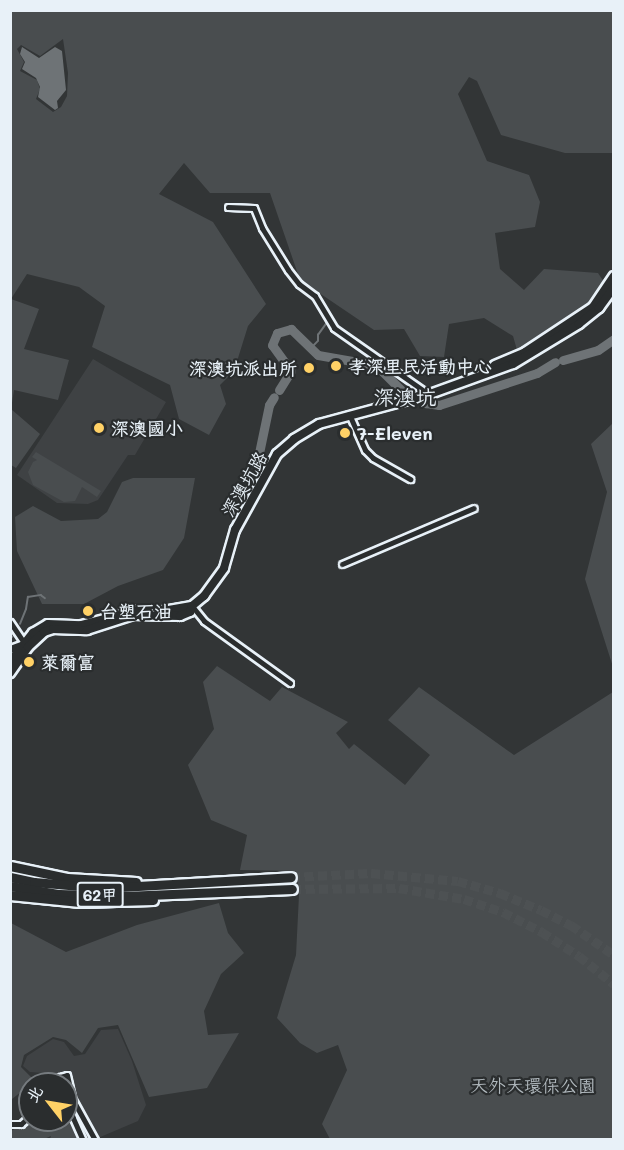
<!DOCTYPE html>
<html>
<head>
<meta charset="utf-8">
<style>
	body { margin:0 }
	#map { position:relative; width:624px; height:1150px; overflow:hidden; background:#323536; font-family:Mali,"LXGW WenKai TC",sans-serif }
	div>[style] { position:absolute }
	.built>* { inset:0; background:#3f4244 }
	.green>* { inset:0; background:#494d4f }
	.water>* { inset:0; background:#6e7376 }
	.stream>* { height:1.5px; margin:-0.75px; padding:0 0.75px; transform-origin:0.75px; border-radius:0.75px; background:#6e7376 }
	.river>* { height:9px; margin:-4.5px; padding:0 4.5px; transform-origin:4.5px; border-radius:4.5px; background:#6e7376 }
	.trunk-tunnel>* { height:9px; margin-top:-4.5px; transform-origin:0; background:repeating-linear-gradient(90deg,#4d5153 0 9px,transparent 0 13.5px) }
	.roads { filter:drop-shadow(2px 0 #e8f1f8) drop-shadow(-2px 0 #e8f1f8) drop-shadow(0 2px #e8f1f8) drop-shadow(0 -2px #e8f1f8) }
	.minor>* { height:5px; margin:-2.5px; padding:0 2.5px; transform-origin:2.5px; border-radius:2.5px; background:#2a2d2e }
	.tertiary>* { height:7px; margin:-3.5px; padding:0 3.5px; transform-origin:3.5px; border-radius:3.5px; background:#2a2d2e }
	.secondary>* { height:8px; margin:-4px; padding:0 4px; transform-origin:4px; border-radius:4px; background:#2a2d2e }
	.trunk>* { height:9px; margin:-4.5px; padding:0 4.5px; transform-origin:4.5px; border-radius:4.5px; background:#2a2d2e }
	.dots>* { width:16px; height:16px; translate:-50% -50%; box-sizing:border-box; border:3px solid #2a2d2e; border-radius:50% }
	span { translate:-50% -50%; white-space:nowrap; text-align:center; line-height:1.15; -webkit-text-stroke:4.5px #2a2d2e; paint-order:stroke }
	.shield-label span { padding:2px 4px; background:#2a2d2e; border:2px solid; border-radius:4px; -webkit-text-stroke-width:0 }
	.shield-label { font-size:16px; color:#e8f1f8; font-weight:700 }
	.poi-label { font-size:18px; color:#e8f1f8; font-weight:700 }
	.left { translate:0 -50%; text-align:left }
	.right { translate:-100% -50%; text-align:right }
	.street-label { font-size:18px; color:#e8f1f8 }
	.park-label { font-size:18px; color:#b0b8bd }
	.quarter-label { font-size:21px; color:#e8f1f8 }
	.frame { position:absolute; inset:0; border:12px solid #e8f1f8; pointer-events:none }
	.north { position:absolute; left:18px; top:1072px; width:60px; height:60px; box-sizing:border-box; background:#2a2d2e; border:2px solid #767b7f; border-radius:50%; rotate:301deg; font-size:16px; font-weight:700; line-height:24px; text-align:center; color:#e8f1f8 }
	.north::after { content:''; display:block; margin:auto; width:21px; height:27px; background:#ffd166; clip-path:polygon(50% 0,100% 100%,50% 72%,0 100%) }
</style>
</head>
<body>
<div id="map">
	<div class="built">
		<div style="clip-path:polygon(93px 359px,166px 402px,135px 455px,128px 455px,98px 500px,88px 504px,57px 503px,17px 475px)"></div>
		<div style="clip-path:polygon(118px 1029px,132px 1061px,146px 1105px,138px 1121px,98px 1138px,75px 1100px,70px 1070px,56px 1074px,30px 1072px,23px 1066px,27px 1056px,53px 1039px,64px 1042px,74px 1056px,85px 1054px,101px 1030px)"></div>
	</div>
	<div class="green">
		<div style="clip-path:polygon(evenodd,11px 11px,613px 11px,613px 153px,565px 153px,501px 135px,477px 81px,469px 77px,458px 94px,487px 161px,529px 175px,540px 202px,535px 227px,495px 233px,500px 269px,524px 290px,544px 269px,598px 273px,606px 285px,586px 305px,517px 350px,513px 336px,484px 318px,449px 324px,444px 357px,420px 356px,404px 329px,374px 330px,300px 280px,270px 193px,210px 193px,184px 163px,159px 194px,213px 222px,266px 304px,248px 326px,234px 371px,220px 385px,226px 404px,209px 435px,179px 419px,170px 385px,92px 347px,105px 306px,79px 287px,27px 274px,11px 299px,39px 309px,24px 349px,69px 360px,58px 400px,14px 390px,11px 409px,40px 434px,16px 468px,11px 465px,11px 11px,63px 39px,68px 73px,67px 96px,61px 107px,53px 112px,36px 99px,40px 89px,37px 80px,20px 71px,24px 62px,17px 49px,21px 45px,40px 56px,63px 39px)"></div>
		<div style="clip-path:polygon(613px 423px,613px 667px,585px 579px,607px 492px,591px 444px)"></div>
		<div style="clip-path:polygon(36px 452px,101px 491px,97px 497px,82px 487px,75px 501px,64px 502px,33px 485px,28px 472px,33px 462px,37px 460px,32px 457px)"></div>
		<div style="clip-path:polygon(133px 478px,195px 478px,184px 538px,163px 570px,118px 586px,84px 604px,42px 604px,17px 551px,15px 517px,33px 506px,61px 521px,98px 519px,107px 512px,122px 482px)"></div>
		<div style="clip-path:polygon(217px 666px,270px 701px,282px 687px,348px 722px,336px 733px,349px 749px,354px 744px,405px 785px,430px 755px,388px 720px,419px 687px,514px 755px,613px 692px,613px 1139px,330px 1139px,322px 1124px,347px 1070px,338px 1045px,317px 1053px,300px 1043px,277px 1018px,296px 955px,299px 895px,296px 871px,240px 870px,247px 835px,211px 820px,188px 765px,214px 729px,203px 682px)"></div>
		<div style="clip-path:polygon(219px 903px,228px 933px,244px 953px,221px 974px,204px 1011px,208px 1035px,239px 1033px,207px 1088px,149px 1097px,118px 1025px,98px 1028px,82px 1053px,66px 1040px,53px 1037px,24px 1055px,21px 1067px,35px 1081px,12px 1099px,11px 923px,66px 952px,137px 925px)"></div>
		<div style="clip-path:polygon(66px 1110px,73px 1118px,79px 1139px,50px 1139px,51px 1136px,44px 1139px,11px 1139px,10px 1132px,30px 1118px,66px 1120px)"></div>
	</div>
	<div class="water">
		<div style="clip-path:polygon(22px 47px,39px 58px,55px 47px,62px 51px,66px 90px,57px 101px,58px 108px,55px 110px,38px 97px,40px 87px,36px 78px,22px 69px,25px 62px,20px 54px)"></div>
	</div>
	<div class="stream">
		<div style="left:312px;top:347px;width:8px;rotate:-45deg"></div>
		<div style="left:318px;top:341px;width:6px;rotate:-90deg"></div>
		<div style="left:318px;top:335px;width:14px;rotate:-54deg"></div>
		<div style="left:20px;top:624px;width:16px;rotate:-68deg"></div>
		<div style="left:26px;top:609px;width:12px;rotate:-81deg"></div>
		<div style="left:28px;top:597px;width:13px;rotate:-9deg"></div>
		<div style="left:41px;top:595px;width:5px;rotate:37deg"></div>
		<div style="left:10px;top:639px;width:3px;rotate:-45deg"></div>
	</div>
	<div class="river">
		<div style="left:563px;top:360px;width:36px;rotate:-16deg"></div>
		<div style="left:598px;top:350px;width:19px;rotate:-35deg"></div>
		<div style="left:279px;top:390px;width:22px;rotate:-58deg"></div>
		<div style="left:291px;top:371px;width:32px;rotate:-126deg"></div>
		<div style="left:272px;top:345px;width:13px;rotate:-67deg"></div>
		<div style="left:277px;top:333px;width:15px;rotate:-16deg"></div>
		<div style="left:291px;top:329px;width:37px;rotate:44deg"></div>
		<div style="left:318px;top:355px;width:52px;rotate:10deg"></div>
		<div style="left:369px;top:364px;width:15px;rotate:28deg"></div>
		<div style="left:382px;top:371px;width:28px;rotate:45deg"></div>
		<div style="left:402px;top:391px;width:27px;rotate:27deg"></div>
		<div style="left:426px;top:403px;width:13px;rotate:9deg"></div>
		<div style="left:439px;top:405px;width:103px;rotate:-18.1deg"></div>
		<div style="left:537px;top:373px;width:21px;rotate:-31deg"></div>
		<div style="left:259px;top:453px;width:49px;rotate:-78.2deg"></div>
		<div style="left:269px;top:405px;width:9px;rotate:-58deg"></div>
	</div>
	<div class="trunk-tunnel">
		<div style="left:291px;top:877px;width:80px;rotate:-2.9deg"></div>
		<div style="left:371px;top:873px;width:87px;rotate:5.3deg"></div>
		<div style="left:458px;top:881px;width:44px;rotate:15.9deg"></div>
		<div style="left:500px;top:893px;width:44px;rotate:22.5deg"></div>
		<div style="left:541px;top:910px;width:34px;rotate:27deg"></div>
		<div style="left:571px;top:925px;width:52px;rotate:34.9deg"></div>
		<div style="left:292px;top:889px;width:107px;rotate:-0.5deg"></div>
		<div style="left:399px;top:888px;width:66px;rotate:9.6deg"></div>
		<div style="left:464px;top:899px;width:41px;rotate:18.4deg"></div>
		<div style="left:503px;top:912px;width:44px;rotate:27.1deg"></div>
		<div style="left:542px;top:932px;width:44px;rotate:33deg"></div>
		<div style="left:579px;top:956px;width:45px;rotate:38.7deg"></div>
	</div>
	<div class="roads">
		<div class="minor">
			<div style="left:228px;top:207px;width:26px;rotate:2deg"></div>
			<div style="left:254px;top:208px;width:22px;rotate:68deg"></div>
			<div style="left:262px;top:228px;width:49px;rotate:58.2deg"></div>
			<div style="left:288px;top:270px;width:18px;rotate:52deg"></div>
			<div style="left:299px;top:284px;width:20px;rotate:37deg"></div>
			<div style="left:315px;top:296px;width:37px;rotate:59deg"></div>
			<div style="left:334px;top:328px;width:113px;rotate:35deg"></div>
			<div style="left:349px;top:414px;width:39px;rotate:66deg"></div>
			<div style="left:365px;top:450px;width:11px;rotate:45deg"></div>
			<div style="left:373px;top:458px;width:43px;rotate:29.6deg"></div>
			<div style="left:342px;top:564px;width:143px;rotate:-23deg"></div>
			<div style="left:192px;top:606px;width:19px;rotate:51deg"></div>
			<div style="left:204px;top:621px;width:106px;rotate:35.8deg"></div>
			<div style="left:10px;top:622px;width:25px;rotate:56deg"></div>
			<div style="left:53px;top:1084px;width:10px;rotate:-45deg"></div>
			<div style="left:60px;top:1077px;width:7px;rotate:-16deg"></div>
			<div style="left:67px;top:1075px;width:26px;rotate:77deg"></div>
			<div style="left:73px;top:1100px;width:46px;rotate:61.2deg"></div>
			<div style="left:68px;top:1088px;width:13px;rotate:90deg"></div>
			<div style="left:68px;top:1101px;width:18px;rotate:74deg"></div>
			<div style="left:73px;top:1118px;width:24px;rotate:66deg"></div>
			<div style="left:10px;top:1124px;width:11px"></div>
			<div style="left:21px;top:1124px;width:12px;rotate:-42deg"></div>
		</div>
		<div class="tertiary">
			<div style="left:10px;top:649px;width:15px;rotate:-20deg"></div>
		</div>
		<div class="secondary">
			<div style="left:495px;top:365px;width:33px;rotate:-23deg"></div>
			<div style="left:525px;top:352px;width:82px;rotate:-33.5deg"></div>
			<div style="left:593px;top:307px;width:37px;rotate:-56deg"></div>
			<div style="left:163px;top:611px;width:29px;rotate:-10deg"></div>
			<div style="left:10px;top:662px;width:37px;rotate:-52deg"></div>
			<div style="left:33px;top:633px;width:17px;rotate:-31deg"></div>
			<div style="left:48px;top:624px;width:33px;rotate:2deg"></div>
			<div style="left:81px;top:625px;width:60px;rotate:-14.5deg"></div>
			<div style="left:10px;top:673px;width:32px;rotate:-55deg"></div>
			<div style="left:28px;top:647px;width:22px;rotate:-43deg"></div>
			<div style="left:44px;top:632px;width:9px;rotate:-18deg"></div>
			<div style="left:53px;top:629px;width:34px;rotate:2deg"></div>
			<div style="left:87px;top:630px;width:48px;rotate:-18.1deg"></div>
			<div style="left:133px;top:615px;width:47px;rotate:1.2deg"></div>
			<div style="left:180px;top:616px;width:11px;rotate:-22deg"></div>
			<div style="left:190px;top:612px;width:6px;rotate:-72deg"></div>
			<div style="left:192px;top:606px;width:16px;rotate:-40deg"></div>
			<div style="left:204px;top:596px;width:34px;rotate:-54deg"></div>
			<div style="left:224px;top:568px;width:40px;rotate:-74deg"></div>
			<div style="left:235px;top:530px;width:87px;rotate:-61.1deg"></div>
			<div style="left:277px;top:454px;width:23px;rotate:-41deg"></div>
			<div style="left:294px;top:439px;width:29px;rotate:-31deg"></div>
			<div style="left:319px;top:424px;width:115px;rotate:-15.1deg"></div>
			<div style="left:430px;top:394px;width:88px;rotate:-19.9deg"></div>
			<div style="left:513px;top:364px;width:77px;rotate:-31.2deg"></div>
			<div style="left:579px;top:324px;width:26px;rotate:-39deg"></div>
			<div style="left:599px;top:308px;width:26px;rotate:-54deg"></div>
		</div>
		<div class="trunk">
			<div style="left:10px;top:866px;width:58px;rotate:11.9deg"></div>
			<div style="left:67px;top:878px;width:69px;rotate:3.3deg"></div>
			<div style="left:10px;top:877px;width:25px;rotate:12deg"></div>
			<div style="left:34px;top:882px;width:69px;rotate:5deg"></div>
			<div style="left:103px;top:888px;width:188px;rotate:-3.3deg"></div>
			<div style="left:10px;top:886px;width:50px;rotate:9.3deg"></div>
			<div style="left:59px;top:894px;width:65px;rotate:1.8deg"></div>
			<div style="left:124px;top:896px;width:168px;rotate:-2.4deg"></div>
			<div style="left:10px;top:895px;width:70px;rotate:5.7deg"></div>
			<div style="left:80px;top:902px;width:73px;rotate:-1.6deg"></div>
		</div>
	</div>
	<div class="dots">
		<div style="left:336px;top:366px;background:#ffd166"></div>
		<div style="left:309px;top:368px;background:#ffd166"></div>
		<div style="left:99px;top:428px;background:#ffd166"></div>
		<div style="left:345px;top:433px;background:#ffd166"></div>
		<div style="left:88px;top:611px;background:#ffd166"></div>
		<div style="left:29px;top:662px;background:#ffd166"></div>
	</div>
	<div class="shield-label">
		<span style="left:100px;top:895px">62甲</span>
	</div>
	<div class="poi-label">
		<span class="left" style="left:348px;top:366px">孝深里民活動中心</span>
		<span class="right" style="left:297px;top:368px">深澳坑派出所</span>
		<span class="left" style="left:111px;top:428px">深澳國小</span>
		<span class="left" style="left:357px;top:433px">7-Eleven</span>
		<span class="left" style="left:100px;top:611px">台塑石油</span>
		<span class="left" style="left:41px;top:662px">萊爾富</span>
	</div>
	<div class="street-label">
		<span style="left:244px;top:484px;rotate:-60deg">深澳坑路</span>
	</div>
	<div class="park-label">
		<span style="left:533px;top:1085px">天外天環保公園</span>
	</div>
	<div class="quarter-label">
		<span style="left:405px;top:397px">深澳坑</span>
	</div>
	<div class="frame"></div>
	<div class="north">北</div>
</div>
</body>
</html>
